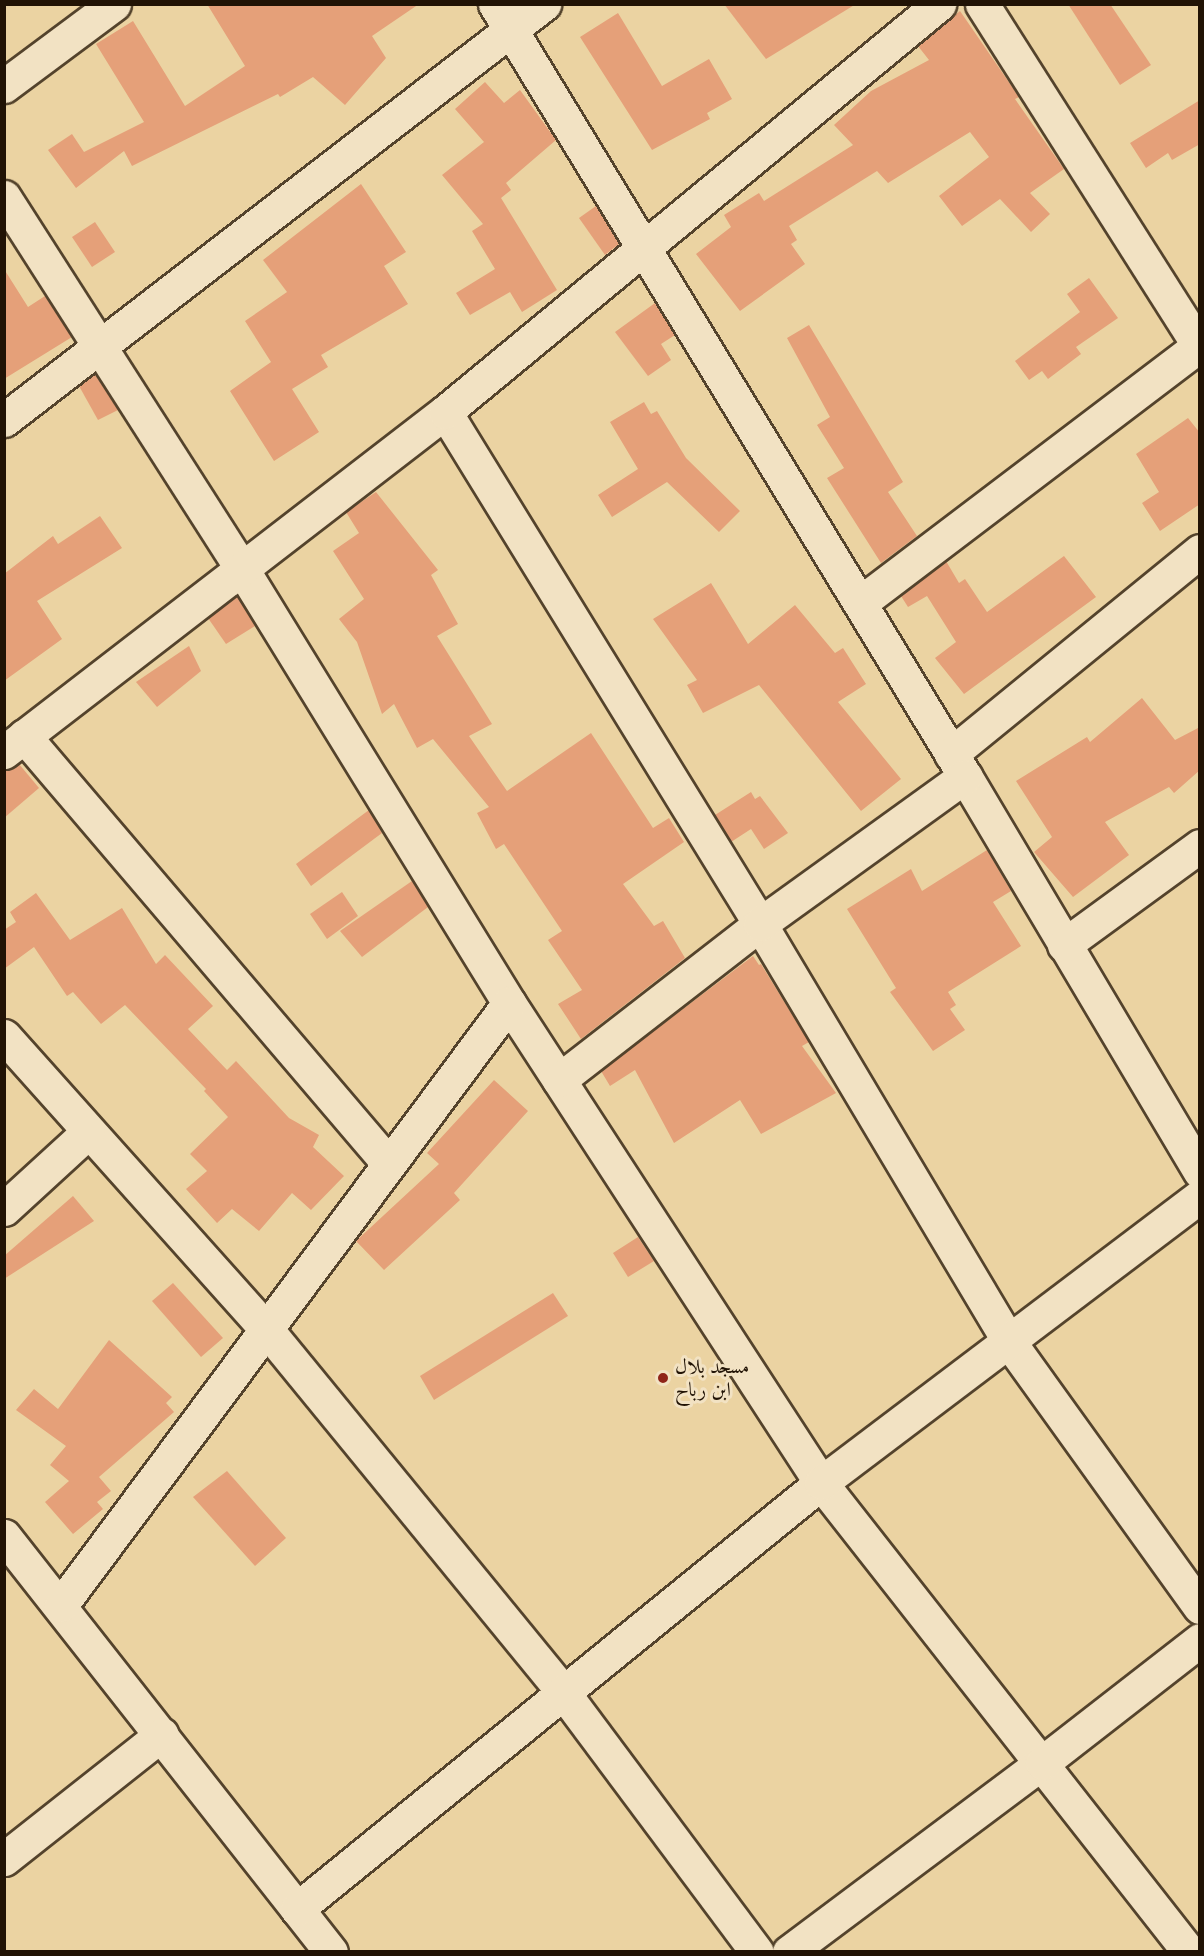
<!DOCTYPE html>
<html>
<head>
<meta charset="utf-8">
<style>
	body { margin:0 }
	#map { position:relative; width:1204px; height:1956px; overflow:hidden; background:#ebd3a2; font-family:Cardo,Amiri,serif }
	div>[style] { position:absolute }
	.building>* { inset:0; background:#e5a079 }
	.roads { filter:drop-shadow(2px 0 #54432c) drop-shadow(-2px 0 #54432c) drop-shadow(0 2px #54432c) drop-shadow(0 -2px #54432c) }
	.minor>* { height:33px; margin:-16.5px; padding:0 16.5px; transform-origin:16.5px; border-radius:16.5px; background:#f2e2c3 }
	.dots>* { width:16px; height:16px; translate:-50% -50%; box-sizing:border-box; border:3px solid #f2e2c3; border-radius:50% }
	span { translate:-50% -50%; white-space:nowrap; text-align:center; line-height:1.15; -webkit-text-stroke:6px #f2e2c3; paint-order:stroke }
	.poi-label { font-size:20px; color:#211305 }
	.left { translate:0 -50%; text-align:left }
	.frame { position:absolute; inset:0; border:6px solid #211305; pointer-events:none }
</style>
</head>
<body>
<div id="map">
	<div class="building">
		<div style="clip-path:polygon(207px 4px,419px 4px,372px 36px,386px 58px,345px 105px,313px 77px,280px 97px,278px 94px,132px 166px,124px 151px,76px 188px,48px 150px,72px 134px,84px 152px,144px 122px,96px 44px,133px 21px,185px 106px,245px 66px)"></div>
		<div style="clip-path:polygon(724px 4px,856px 4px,766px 59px)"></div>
		<div style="clip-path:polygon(1068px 4px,1110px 4px,1151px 65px,1120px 85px)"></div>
		<div style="clip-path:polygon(960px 11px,1019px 97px,1015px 99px,1064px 169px,1030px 193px,1050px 214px,1031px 232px,1000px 199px,962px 226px,939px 196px,989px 157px,970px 132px,888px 183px,877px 171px,789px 226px,797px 240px,791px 244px,805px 264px,740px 311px,696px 254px,731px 227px,724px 215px,759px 193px,764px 201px,853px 145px,834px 125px,871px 91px,929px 60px,918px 46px)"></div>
		<div style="clip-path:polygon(618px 13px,662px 86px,709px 59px,732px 99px,707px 113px,710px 119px,652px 150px,580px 37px)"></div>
		<div style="clip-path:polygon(485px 82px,504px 103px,520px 90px,556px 140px,506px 183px,511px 190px,501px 198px,557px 290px,522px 312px,510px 292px,470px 315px,456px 293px,495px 269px,472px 231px,483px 224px,442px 175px,484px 142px,455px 109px)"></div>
		<div style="clip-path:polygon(1200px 100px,1200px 144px,1172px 160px,1168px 153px,1146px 168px,1130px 143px)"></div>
		<div style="clip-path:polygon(361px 184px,406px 252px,384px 266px,408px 304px,321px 355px,328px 367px,292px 389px,319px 432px,274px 461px,230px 391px,271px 362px,245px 321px,287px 292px,263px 260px)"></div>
		<div style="clip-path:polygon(596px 206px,619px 244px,605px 255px,579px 218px)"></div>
		<div style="clip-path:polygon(95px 222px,115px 252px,92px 267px,72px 237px)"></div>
		<div style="clip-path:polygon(4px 269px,28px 307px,45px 296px,72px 337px,4px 379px)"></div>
		<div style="clip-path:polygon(1089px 278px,1118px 318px,1076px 347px,1081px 354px,1048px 379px,1042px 371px,1029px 380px,1015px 361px,1080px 312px,1067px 294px)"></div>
		<div style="clip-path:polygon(655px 303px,675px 335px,661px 344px,671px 360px,648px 376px,615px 332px)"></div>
		<div style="clip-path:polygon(809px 325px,903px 482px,888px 492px,917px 536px,881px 563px,827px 478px,844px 468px,817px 425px,830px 417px,787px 338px)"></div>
		<div style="clip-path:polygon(95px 374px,118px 410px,98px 420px,79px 386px)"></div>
		<div style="clip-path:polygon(644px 402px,651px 414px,657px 411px,686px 458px,740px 511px,719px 532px,667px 482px,612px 517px,598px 495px,638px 469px,610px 422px)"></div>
		<div style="clip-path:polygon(1188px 418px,1200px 433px,1200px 504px,1160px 531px,1142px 503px,1159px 492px,1136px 454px)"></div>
		<div style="clip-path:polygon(376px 492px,438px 570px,431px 575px,458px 624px,437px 636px,492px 724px,469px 736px,507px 791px,591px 733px,653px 828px,669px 818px,684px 842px,623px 884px,654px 926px,663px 921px,685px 958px,581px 1039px,558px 1004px,582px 990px,548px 940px,562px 931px,504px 844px,496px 849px,477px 813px,489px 807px,433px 739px,417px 748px,394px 704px,382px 714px,357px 642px,339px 619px,364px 599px,333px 551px,359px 533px,346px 512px)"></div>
		<div style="clip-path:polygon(100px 516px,122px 548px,37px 601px,62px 639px,4px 681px,4px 574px,53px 536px,58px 544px)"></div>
		<div style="clip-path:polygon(1064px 556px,1096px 597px,964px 694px,935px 658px,956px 642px,927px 596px,908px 607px,901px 596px,946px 561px,959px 583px,965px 579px,987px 612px)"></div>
		<div style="clip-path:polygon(711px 583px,748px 644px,795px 605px,835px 653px,843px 648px,866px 684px,838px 702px,901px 779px,861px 811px,759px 685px,703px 713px,687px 685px,697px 680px,653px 619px)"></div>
		<div style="clip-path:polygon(237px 596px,255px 626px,226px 644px,208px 618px)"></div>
		<div style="clip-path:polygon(189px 646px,201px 671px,157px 707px,136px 682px)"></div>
		<div style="clip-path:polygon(1142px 698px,1175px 740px,1200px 727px,1200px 770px,1174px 793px,1169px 787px,1105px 822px,1129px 855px,1073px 897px,1034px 852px,1052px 837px,1016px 781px,1087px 737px,1090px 742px)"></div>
		<div style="clip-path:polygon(19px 764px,39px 788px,4px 818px,4px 770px)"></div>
		<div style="clip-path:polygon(751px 792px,755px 799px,760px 796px,788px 833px,764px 849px,751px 829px,731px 842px,715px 815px)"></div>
		<div style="clip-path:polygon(369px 810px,382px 833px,311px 886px,296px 864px)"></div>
		<div style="clip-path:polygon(987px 850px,1011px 891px,993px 902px,1021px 946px,948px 992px,956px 1005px,950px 1009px,965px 1030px,933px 1051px,890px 992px,896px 988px,847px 909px,911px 869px,922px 891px)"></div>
		<div style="clip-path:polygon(412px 881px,428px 907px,362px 957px,340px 931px)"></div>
		<div style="clip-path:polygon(342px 892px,358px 916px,327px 939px,310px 914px)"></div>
		<div style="clip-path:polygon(36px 893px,70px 940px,122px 908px,156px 964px,165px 955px,213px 1006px,188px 1029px,227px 1070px,236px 1061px,289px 1118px,319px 1135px,313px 1147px,344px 1176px,311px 1210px,292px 1193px,259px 1231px,232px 1209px,217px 1223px,186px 1189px,207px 1171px,190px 1154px,228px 1117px,204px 1091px,206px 1089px,125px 1005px,101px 1024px,73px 992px,67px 996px,34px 947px,4px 969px,4px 930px,16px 922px,10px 912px)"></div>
		<div style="clip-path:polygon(753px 956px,759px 965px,761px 964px,809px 1042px,802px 1046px,836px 1093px,761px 1134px,740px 1100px,674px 1143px,635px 1070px,610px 1086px,601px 1071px)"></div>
		<div style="clip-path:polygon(494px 1080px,528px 1111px,454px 1193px,460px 1200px,384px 1270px,356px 1241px,439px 1164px,427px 1153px)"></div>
		<div style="clip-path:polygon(73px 1196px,94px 1221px,4px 1279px,4px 1256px)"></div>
		<div style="clip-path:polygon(638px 1237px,654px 1261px,628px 1277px,613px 1253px)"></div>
		<div style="clip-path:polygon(173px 1283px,223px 1338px,201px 1357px,152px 1301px)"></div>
		<div style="clip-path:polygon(553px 1293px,568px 1316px,434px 1400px,420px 1376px)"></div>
		<div style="clip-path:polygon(109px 1340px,172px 1397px,166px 1403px,174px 1412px,99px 1477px,111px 1491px,97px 1502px,103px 1509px,73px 1534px,45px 1502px,69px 1481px,50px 1465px,66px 1446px,16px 1410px,34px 1389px,58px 1409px)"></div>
		<div style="clip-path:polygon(227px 1471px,286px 1538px,255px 1566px,193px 1497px)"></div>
	</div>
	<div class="roads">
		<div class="minor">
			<div style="left:495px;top:4px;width:904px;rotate:58.67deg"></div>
			<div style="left:965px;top:776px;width:460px;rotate:59.3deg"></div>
			<div style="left:982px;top:4px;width:405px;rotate:57.6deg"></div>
			<div style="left:4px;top:86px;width:137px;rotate:-36.7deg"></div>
			<div style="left:4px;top:197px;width:442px;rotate:57.4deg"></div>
			<div style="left:242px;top:569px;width:510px;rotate:58.4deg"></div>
			<div style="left:509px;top:1003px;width:572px;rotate:56.98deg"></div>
			<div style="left:821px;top:1483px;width:596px;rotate:51.88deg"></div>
			<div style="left:445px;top:412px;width:601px;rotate:58.4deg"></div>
			<div style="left:760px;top:924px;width:488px;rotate:59.2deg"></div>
			<div style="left:1010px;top:1343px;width:325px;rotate:54.3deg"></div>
			<div style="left:4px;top:420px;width:682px;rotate:-37.61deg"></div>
			<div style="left:860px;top:603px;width:427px;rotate:-37.2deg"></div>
			<div style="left:24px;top:736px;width:561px;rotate:49.55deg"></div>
			<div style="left:4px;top:752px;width:557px;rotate:-37.63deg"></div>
			<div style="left:445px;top:412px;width:641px;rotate:-39.55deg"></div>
			<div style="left:951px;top:754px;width:321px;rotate:-39.2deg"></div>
			<div style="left:1064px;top:945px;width:168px;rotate:-36.1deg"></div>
			<div style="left:4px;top:1036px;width:394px;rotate:48.2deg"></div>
			<div style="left:267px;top:1330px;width:468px;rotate:50.7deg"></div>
			<div style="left:563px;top:1692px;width:324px;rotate:53.3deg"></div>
			<div style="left:559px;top:1080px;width:254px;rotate:-37.8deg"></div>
			<div style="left:760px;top:924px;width:253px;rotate:-35.8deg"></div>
			<div style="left:4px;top:1209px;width:113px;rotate:-42.5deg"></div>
			<div style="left:4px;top:1536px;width:529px;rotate:51.83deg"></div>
			<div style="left:61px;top:1605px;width:750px;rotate:-53.34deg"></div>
			<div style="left:4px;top:1859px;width:201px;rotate:-38.3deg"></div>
			<div style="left:297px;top:1909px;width:675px;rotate:-39.11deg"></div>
			<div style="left:821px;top:1483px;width:475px;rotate:-37.1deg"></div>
			<div style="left:789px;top:1952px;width:316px;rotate:-36.8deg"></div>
			<div style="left:1042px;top:1763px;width:200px;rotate:-37.9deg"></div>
		</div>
	</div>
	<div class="dots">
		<div style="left:663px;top:1378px;background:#8f2418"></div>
	</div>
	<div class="poi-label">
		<span class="left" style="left:675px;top:1378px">مسجد بلال<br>ابن رباح</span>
	</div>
	<div class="frame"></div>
</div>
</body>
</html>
